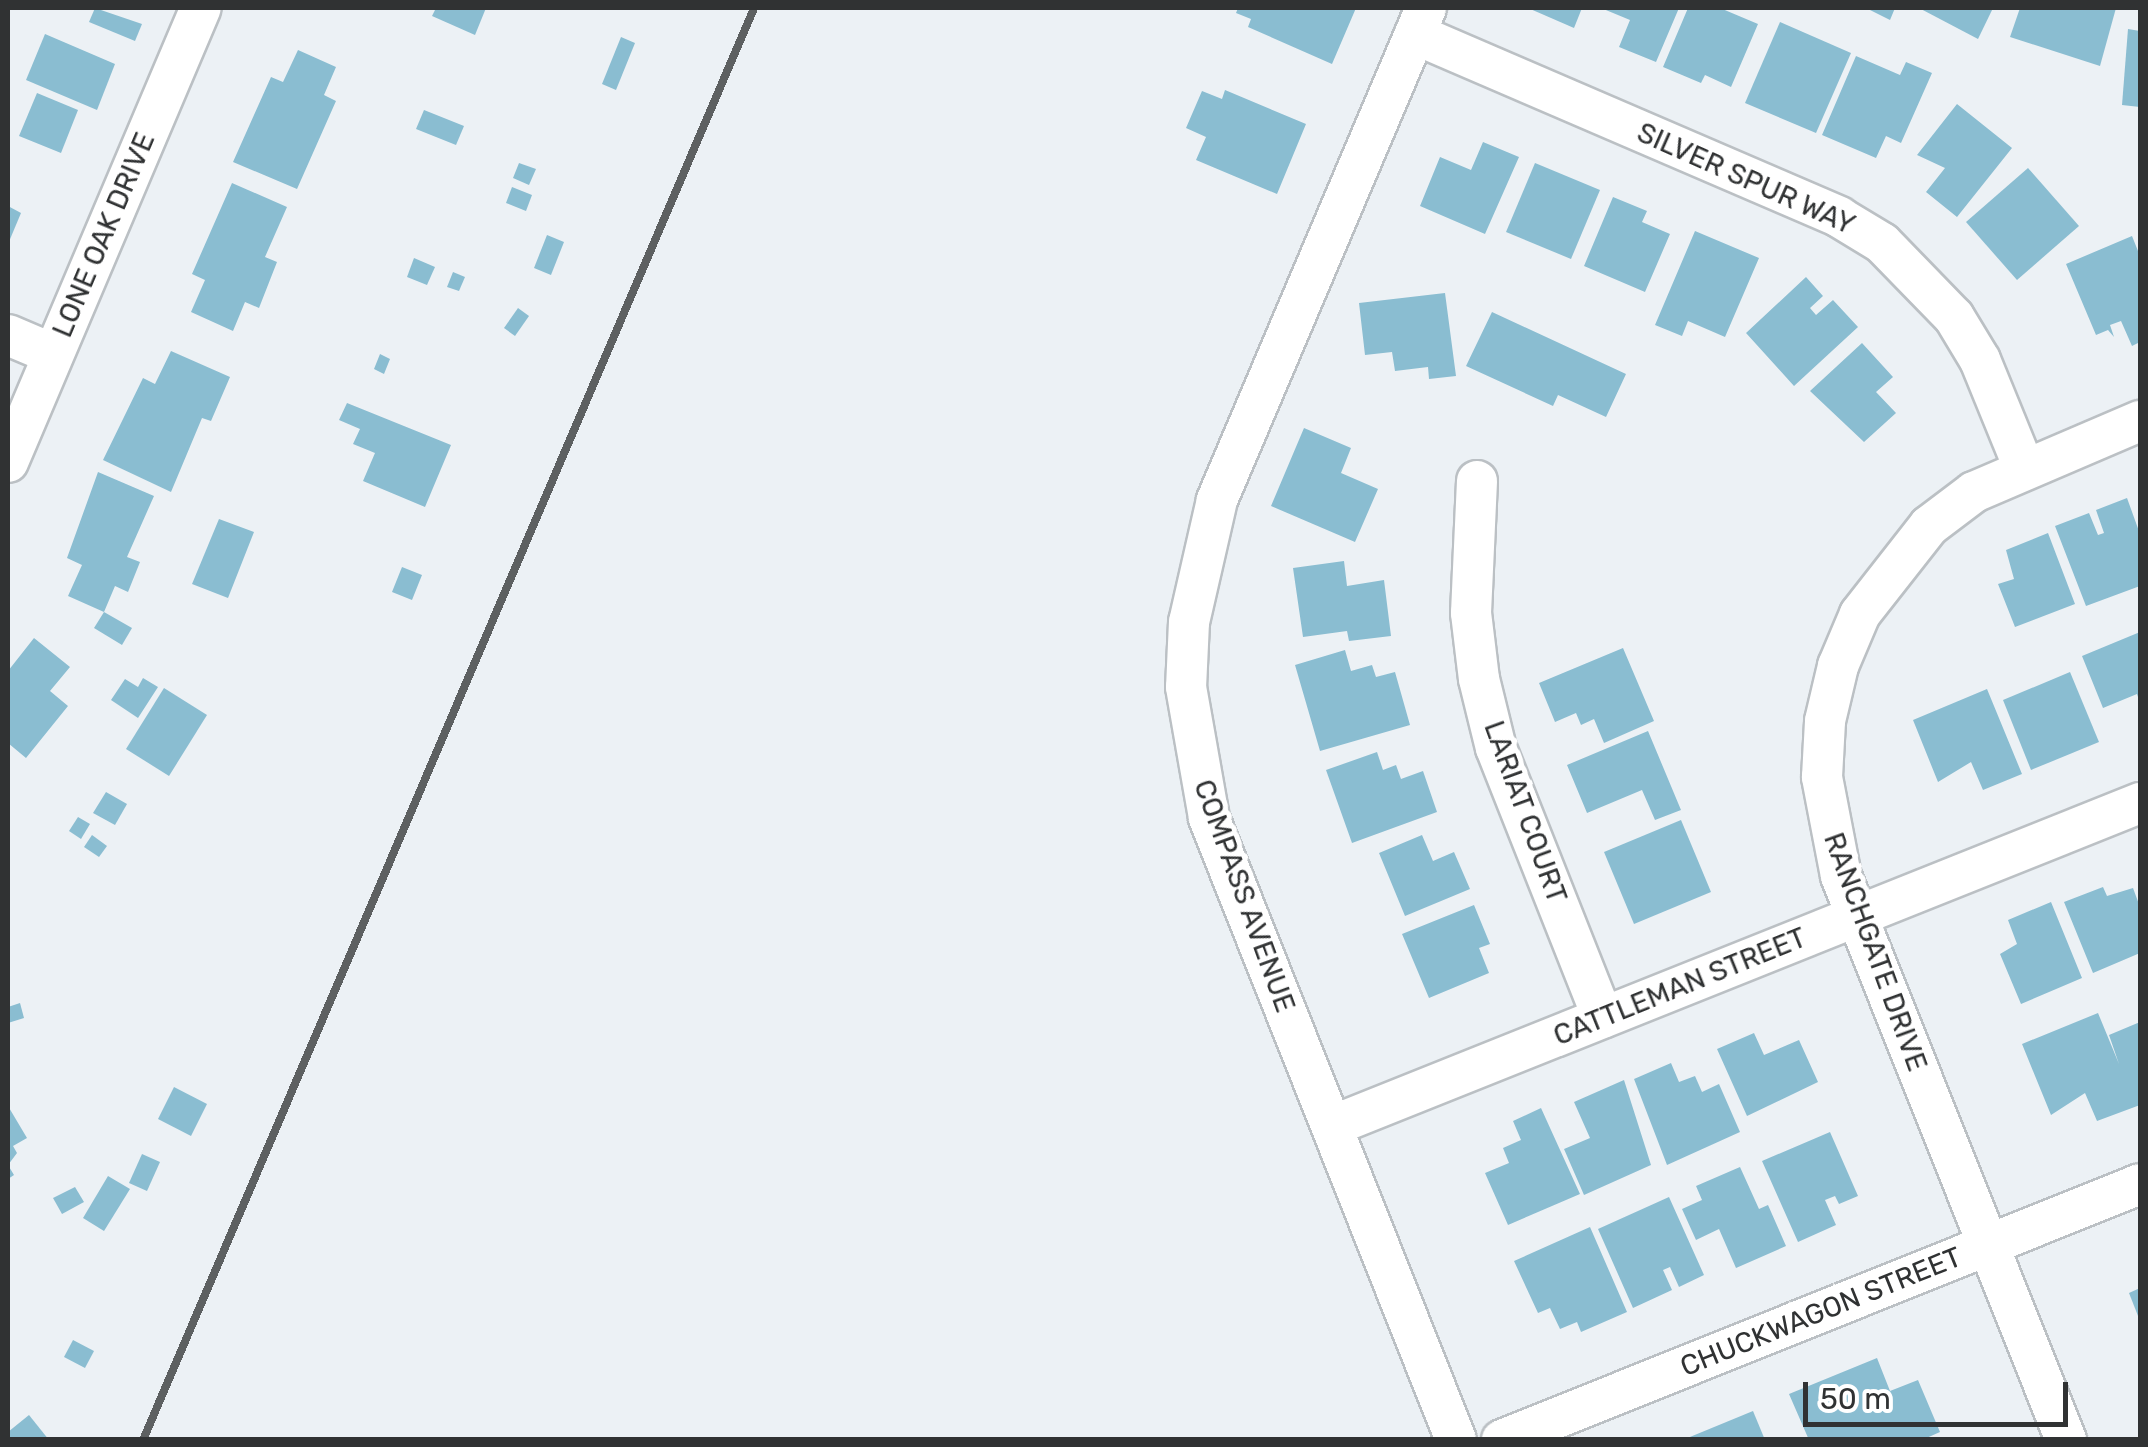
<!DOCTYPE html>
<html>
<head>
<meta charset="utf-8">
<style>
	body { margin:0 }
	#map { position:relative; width:2148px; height:1447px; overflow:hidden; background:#ecf1f5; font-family:Rubik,sans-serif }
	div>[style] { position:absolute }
	.building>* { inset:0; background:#8abdd1 }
	.roads { filter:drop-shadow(2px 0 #bbc0c4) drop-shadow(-2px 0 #bbc0c4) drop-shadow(0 2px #bbc0c4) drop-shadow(0 -2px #bbc0c4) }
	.minor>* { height:40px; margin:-20px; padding:0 20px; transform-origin:20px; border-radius:20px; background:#fff }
	.rail>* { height:8px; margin:-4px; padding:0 4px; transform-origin:4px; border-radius:4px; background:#5d6061 }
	span { translate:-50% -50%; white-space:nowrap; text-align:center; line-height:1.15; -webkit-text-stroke:10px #fff; paint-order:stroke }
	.street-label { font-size:28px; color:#303233 }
	.frame { position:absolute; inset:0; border:10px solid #303233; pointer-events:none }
	.scale { position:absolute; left:1803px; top:1382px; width:265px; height:45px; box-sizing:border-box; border:5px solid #303233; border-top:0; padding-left:12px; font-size:30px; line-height:35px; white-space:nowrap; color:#303233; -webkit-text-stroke:8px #fff; paint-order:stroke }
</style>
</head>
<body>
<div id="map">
	<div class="building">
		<div style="clip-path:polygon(95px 8px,142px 24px,135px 41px,89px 22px)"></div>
		<div style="clip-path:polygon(436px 8px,486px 8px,475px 35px,432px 16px)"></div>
		<div style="clip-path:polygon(1238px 8px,1356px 8px,1332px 64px,1248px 27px,1251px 19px,1236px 13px)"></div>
		<div style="clip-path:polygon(1528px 8px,1582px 8px,1574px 28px)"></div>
		<div style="clip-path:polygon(1601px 8px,1679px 8px,1656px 62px,1619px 47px,1630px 20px)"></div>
		<div style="clip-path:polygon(1688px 8px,1720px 8px,1758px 24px,1731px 87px,1705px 75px,1701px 83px,1663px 67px)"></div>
		<div style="clip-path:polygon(1866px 8px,1895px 8px,1890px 20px)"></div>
		<div style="clip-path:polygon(1919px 8px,1993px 8px,1978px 39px)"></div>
		<div style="clip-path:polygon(2020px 8px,2116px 8px,2100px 66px,2010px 37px)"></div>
		<div style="clip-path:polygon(1780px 22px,1851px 53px,1816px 133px,1745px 103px)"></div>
		<div style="clip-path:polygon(2128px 29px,2140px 31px,2140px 107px,2122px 105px)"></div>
		<div style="clip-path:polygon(45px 34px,115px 64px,97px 110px,26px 80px)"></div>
		<div style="clip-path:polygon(621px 37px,635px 43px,616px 90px,602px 84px)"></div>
		<div style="clip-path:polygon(298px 50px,336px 67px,324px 95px,336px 101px,297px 189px,233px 162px,271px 77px,283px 82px)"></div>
		<div style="clip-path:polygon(1856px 56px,1900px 75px,1906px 62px,1932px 73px,1901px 143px,1886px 136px,1876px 158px,1822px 135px)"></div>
		<div style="clip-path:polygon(1225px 90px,1306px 124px,1277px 194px,1196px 160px,1206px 137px,1186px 128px,1202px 91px,1222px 99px)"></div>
		<div style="clip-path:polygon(37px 93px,78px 110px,61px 153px,19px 136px)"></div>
		<div style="clip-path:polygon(1957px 104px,2012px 148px,1957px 217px,1926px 192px,1945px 168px,1917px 155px)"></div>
		<div style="clip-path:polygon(424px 110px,464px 126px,456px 145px,416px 129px)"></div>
		<div style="clip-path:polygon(1483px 142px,1519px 157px,1485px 234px,1420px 206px,1440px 157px,1471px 170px)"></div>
		<div style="clip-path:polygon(519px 163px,536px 169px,529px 185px,513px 178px)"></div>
		<div style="clip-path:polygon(1535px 163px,1600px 190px,1571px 259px,1506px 232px)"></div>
		<div style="clip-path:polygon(2028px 168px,2079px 226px,2017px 280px,1966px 222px)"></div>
		<div style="clip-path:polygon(232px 183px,287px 207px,265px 257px,277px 262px,259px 308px,245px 302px,233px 331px,191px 312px,205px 280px,192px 274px)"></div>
		<div style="clip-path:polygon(512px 187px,532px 195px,526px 211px,506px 203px)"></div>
		<div style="clip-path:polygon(1613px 197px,1647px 211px,1642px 222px,1670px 234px,1645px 292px,1584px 266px)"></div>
		<div style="clip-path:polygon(8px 206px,21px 213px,8px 244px)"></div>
		<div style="clip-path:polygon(1695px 231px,1759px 258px,1725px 337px,1688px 321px,1682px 336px,1655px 325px)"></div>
		<div style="clip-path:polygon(547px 235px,564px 242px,551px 275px,534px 268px)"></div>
		<div style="clip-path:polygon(2132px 236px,2140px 256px,2140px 342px,2132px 346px,2121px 321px,2110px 325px,2114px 337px,2108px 330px,2096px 335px,2066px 264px)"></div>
		<div style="clip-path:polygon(414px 258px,435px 267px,427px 285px,407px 277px)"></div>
		<div style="clip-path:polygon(453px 272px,465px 277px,459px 291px,447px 287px)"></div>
		<div style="clip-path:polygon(1806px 277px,1823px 296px,1810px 308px,1816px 315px,1833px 300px,1858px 327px,1794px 386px,1746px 333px)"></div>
		<div style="clip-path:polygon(1445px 293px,1456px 376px,1429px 379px,1428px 367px,1395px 371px,1392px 352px,1365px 355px,1359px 303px)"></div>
		<div style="clip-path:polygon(518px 308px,529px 316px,515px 336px,504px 328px)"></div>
		<div style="clip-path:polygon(1492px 312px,1626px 374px,1606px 417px,1558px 395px,1553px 406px,1466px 366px)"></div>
		<div style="clip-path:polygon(1862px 343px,1893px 377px,1876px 392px,1896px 413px,1864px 442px,1810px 391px)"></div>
		<div style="clip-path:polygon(171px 351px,230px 377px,211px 421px,202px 418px,171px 492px,103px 460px,143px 378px,155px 384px)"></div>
		<div style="clip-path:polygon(380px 354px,390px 359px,384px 374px,374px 369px)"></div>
		<div style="clip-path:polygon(347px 403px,451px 445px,425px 507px,363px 481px,375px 453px,353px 444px,360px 429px,339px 420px)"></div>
		<div style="clip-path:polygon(1304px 428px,1351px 448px,1341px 473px,1378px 489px,1355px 542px,1271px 506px)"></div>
		<div style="clip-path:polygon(98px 472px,154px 496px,127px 557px,140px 562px,128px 592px,115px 586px,104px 612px,68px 596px,82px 565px,67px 558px)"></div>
		<div style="clip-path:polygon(2127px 498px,2140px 534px,2140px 586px,2086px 606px,2055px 526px,2089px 513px,2098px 535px,2104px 533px,2096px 510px)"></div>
		<div style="clip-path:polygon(219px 519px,254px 532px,228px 598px,192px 584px)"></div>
		<div style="clip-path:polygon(2048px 533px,2075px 604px,2015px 627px,1998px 584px,2014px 579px,2006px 550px)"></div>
		<div style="clip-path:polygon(1344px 561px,1347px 586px,1384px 580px,1391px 636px,1349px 641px,1347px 631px,1303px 637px,1293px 568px)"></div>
		<div style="clip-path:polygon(402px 567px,422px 575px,412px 600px,392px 592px)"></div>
		<div style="clip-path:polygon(104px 612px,132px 628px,122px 645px,94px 628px)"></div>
		<div style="clip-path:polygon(2140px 632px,2140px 703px,2137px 694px,2103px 708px,2082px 656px)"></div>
		<div style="clip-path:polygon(34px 638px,70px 667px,50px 691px,68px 706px,26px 758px,8px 743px,8px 671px)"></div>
		<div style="clip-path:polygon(1623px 648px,1654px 721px,1604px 743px,1594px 719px,1581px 725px,1576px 713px,1555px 722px,1539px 683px)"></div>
		<div style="clip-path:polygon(1345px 650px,1351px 671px,1372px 665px,1376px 677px,1395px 672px,1410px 725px,1320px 751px,1295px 665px)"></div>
		<div style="clip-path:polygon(2070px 672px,2099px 742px,2031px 770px,2003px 700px)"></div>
		<div style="clip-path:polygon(143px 678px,158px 687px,138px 718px,111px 700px,125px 679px,138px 687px)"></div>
		<div style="clip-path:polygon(164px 688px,207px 715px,169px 776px,126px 749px)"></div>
		<div style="clip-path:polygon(1987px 689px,2022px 774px,1983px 790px,1971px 762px,1938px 782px,1913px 720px)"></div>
		<div style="clip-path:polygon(1648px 731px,1681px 810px,1655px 820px,1642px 790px,1587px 813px,1567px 765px)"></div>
		<div style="clip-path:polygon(1377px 752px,1383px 770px,1396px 765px,1401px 779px,1423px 771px,1437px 812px,1352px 843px,1326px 770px)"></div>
		<div style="clip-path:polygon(106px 792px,127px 804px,115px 825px,93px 813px)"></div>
		<div style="clip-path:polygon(78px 817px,90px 824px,81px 839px,69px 831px)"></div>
		<div style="clip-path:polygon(1681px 820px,1711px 892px,1634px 924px,1604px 852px)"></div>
		<div style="clip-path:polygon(92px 835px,107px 846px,99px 857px,84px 847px)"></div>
		<div style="clip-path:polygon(1422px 835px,1433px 861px,1454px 852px,1470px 889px,1405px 916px,1379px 853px)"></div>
		<div style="clip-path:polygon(2103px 887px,2107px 896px,2133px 888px,2140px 907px,2140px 953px,2093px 973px,2064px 902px)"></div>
		<div style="clip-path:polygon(2051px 902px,2082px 978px,2021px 1004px,2000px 954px,2017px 944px,2008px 920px)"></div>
		<div style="clip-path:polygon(1474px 905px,1490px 944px,1479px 948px,1489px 973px,1429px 998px,1402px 934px)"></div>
		<div style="clip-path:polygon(20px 1003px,24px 1018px,8px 1023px,8px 1007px)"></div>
		<div style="clip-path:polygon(2098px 1013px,2119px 1064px,2109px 1035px,2140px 1022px,2140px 1105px,2097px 1121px,2085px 1093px,2051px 1115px,2022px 1044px)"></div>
		<div style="clip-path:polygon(1754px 1033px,1764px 1055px,1799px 1040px,1818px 1082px,1747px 1116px,1717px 1049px)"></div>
		<div style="clip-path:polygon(1671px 1063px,1679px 1082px,1695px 1076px,1702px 1092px,1719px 1084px,1740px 1132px,1667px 1165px,1634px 1079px)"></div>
		<div style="clip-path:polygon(1624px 1080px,1651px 1165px,1584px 1195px,1564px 1149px,1590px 1138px,1574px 1102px)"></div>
		<div style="clip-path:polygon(174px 1087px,207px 1104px,191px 1136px,158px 1119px)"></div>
		<div style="clip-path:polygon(8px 1106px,27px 1138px,13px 1146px,17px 1153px,8px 1165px,14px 1175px,8px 1179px)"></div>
		<div style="clip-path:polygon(1541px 1108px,1580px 1194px,1508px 1225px,1485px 1173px,1509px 1163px,1503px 1148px,1521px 1140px,1513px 1121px)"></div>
		<div style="clip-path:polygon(1830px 1132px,1858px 1196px,1839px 1204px,1835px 1196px,1825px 1200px,1836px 1225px,1798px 1242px,1762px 1161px)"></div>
		<div style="clip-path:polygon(142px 1154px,160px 1162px,147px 1191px,129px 1183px)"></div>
		<div style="clip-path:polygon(1740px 1167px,1759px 1209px,1768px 1205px,1786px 1246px,1736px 1268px,1719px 1229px,1696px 1240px,1682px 1209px,1702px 1200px,1696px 1186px)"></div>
		<div style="clip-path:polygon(108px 1176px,130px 1189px,104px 1231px,83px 1218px)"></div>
		<div style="clip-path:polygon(75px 1187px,84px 1202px,62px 1214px,53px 1198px)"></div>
		<div style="clip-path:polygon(1669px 1197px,1704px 1275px,1679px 1287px,1670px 1267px,1663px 1270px,1672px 1290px,1633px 1308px,1598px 1229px)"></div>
		<div style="clip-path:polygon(1590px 1227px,1627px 1312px,1581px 1332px,1577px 1322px,1560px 1329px,1550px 1308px,1538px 1313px,1514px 1261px)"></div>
		<div style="clip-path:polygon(2140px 1288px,2140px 1321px,2129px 1293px)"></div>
		<div style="clip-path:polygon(73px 1340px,94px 1351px,85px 1368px,64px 1357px)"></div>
		<div style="clip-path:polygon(1877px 1358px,1890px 1391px,1918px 1380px,1940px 1432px,1922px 1440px,1809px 1440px,1789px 1394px)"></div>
		<div style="clip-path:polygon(1753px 1411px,1765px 1440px,1685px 1440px,1685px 1439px)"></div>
		<div style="clip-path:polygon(29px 1415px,49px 1440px,8px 1440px,8px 1432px)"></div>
	</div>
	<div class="roads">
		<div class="minor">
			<div style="left:1426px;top:8px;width:535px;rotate:113.02deg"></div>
			<div style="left:1217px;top:500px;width:125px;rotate:102.9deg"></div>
			<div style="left:1189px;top:622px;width:65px;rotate:92.6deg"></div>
			<div style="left:1186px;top:687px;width:133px;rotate:80deg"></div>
			<div style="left:1209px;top:818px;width:669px;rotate:68.34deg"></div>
			<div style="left:1415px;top:34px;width:462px;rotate:23.3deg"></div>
			<div style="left:1839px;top:217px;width:50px;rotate:31.2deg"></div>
			<div style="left:1882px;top:243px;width:103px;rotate:45.8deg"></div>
			<div style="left:1954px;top:317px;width:50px;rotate:58.8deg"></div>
			<div style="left:1980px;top:360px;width:117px;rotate:67.8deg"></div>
			<div style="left:8px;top:335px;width:49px;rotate:22.9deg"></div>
			<div style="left:8px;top:462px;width:493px;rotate:-67deg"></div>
			<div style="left:1477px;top:481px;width:132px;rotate:92.6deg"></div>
			<div style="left:1471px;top:613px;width:66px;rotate:83.1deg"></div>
			<div style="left:1479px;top:679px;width:71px;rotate:76.2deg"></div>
			<div style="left:1496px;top:748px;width:290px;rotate:68.4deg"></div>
			<div style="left:1332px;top:1126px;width:870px;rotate:-21.79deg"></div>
			<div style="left:1502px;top:1440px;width:687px;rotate:-21.86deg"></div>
			<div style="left:2066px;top:1440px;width:607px;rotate:-111.75deg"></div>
			<div style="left:1841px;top:876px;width:101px;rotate:-100.9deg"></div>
			<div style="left:1822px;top:777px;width:56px;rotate:-86.9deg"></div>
			<div style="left:1825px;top:721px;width:57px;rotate:-76.7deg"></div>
			<div style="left:1838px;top:666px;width:56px;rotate:-67.1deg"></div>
			<div style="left:1860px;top:614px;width:112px;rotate:-51.9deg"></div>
			<div style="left:1929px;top:526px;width:56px;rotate:-37.1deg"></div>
			<div style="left:1974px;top:492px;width:181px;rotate:-23.2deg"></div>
		</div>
	</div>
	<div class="rail">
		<div style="left:143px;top:1440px;width:1557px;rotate:-66.89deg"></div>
	</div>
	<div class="street-label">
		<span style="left:1746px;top:179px;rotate:24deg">SILVER SPUR WAY</span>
		<span style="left:104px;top:235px;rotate:-67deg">LONE OAK DRIVE</span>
		<span style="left:1525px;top:812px;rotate:70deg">LARIAT COURT</span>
		<span style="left:1244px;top:896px;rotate:70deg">COMPASS AVENUE</span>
		<span style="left:1875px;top:952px;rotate:70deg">RANCHGATE DRIVE</span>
		<span style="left:1680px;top:987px;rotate:-22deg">CATTLEMAN STREET</span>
		<span style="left:1821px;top:1312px;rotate:-22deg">CHUCKWAGON STREET</span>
	</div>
	<div class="frame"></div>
	<div class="scale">50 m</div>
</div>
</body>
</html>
